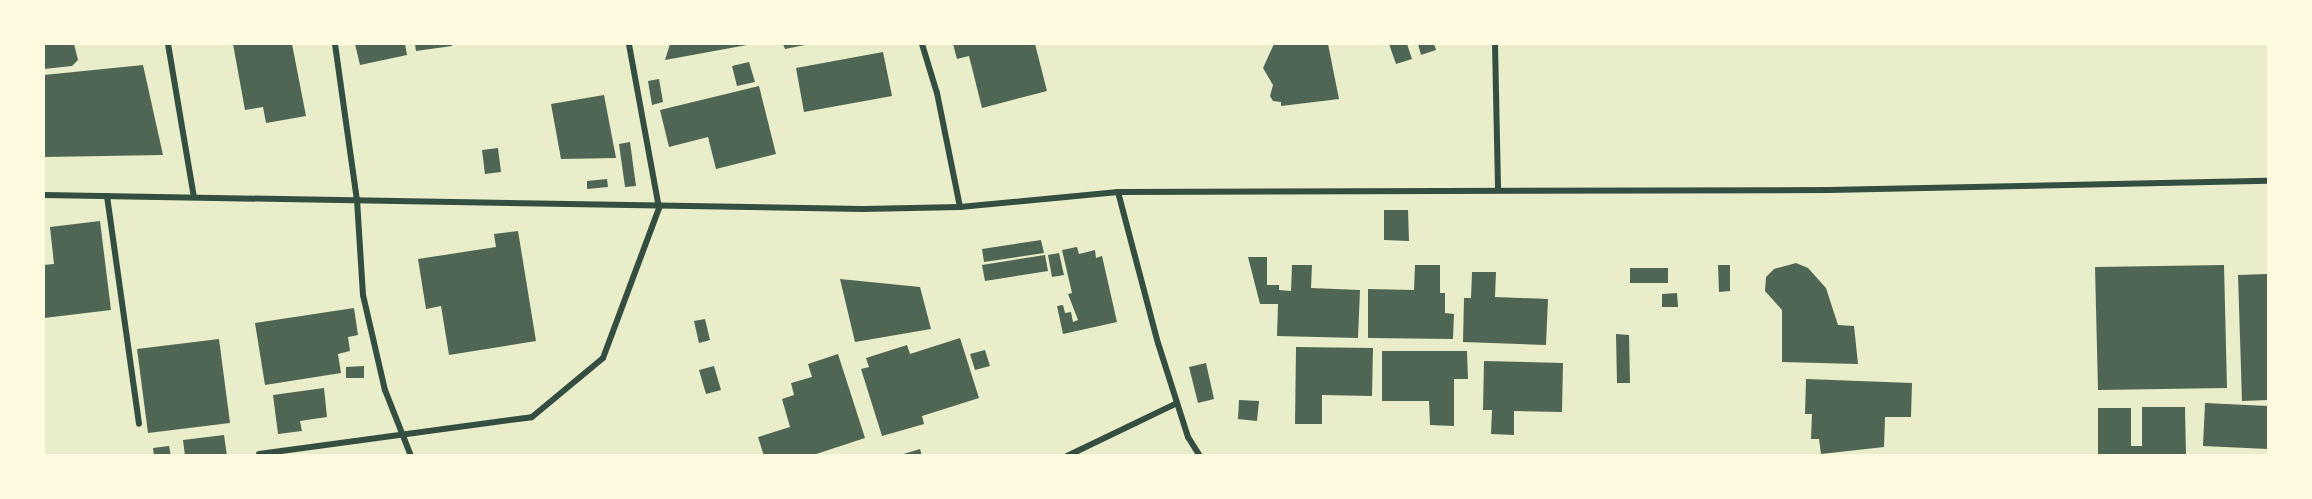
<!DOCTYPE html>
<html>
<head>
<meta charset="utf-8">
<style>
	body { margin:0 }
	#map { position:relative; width:2312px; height:499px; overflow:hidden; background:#e9edc9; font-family:Raleway,sans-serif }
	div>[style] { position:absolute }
	.building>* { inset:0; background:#4f6655 }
	.minor>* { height:6px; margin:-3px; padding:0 3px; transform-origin:3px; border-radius:3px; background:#344e41 }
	span { translate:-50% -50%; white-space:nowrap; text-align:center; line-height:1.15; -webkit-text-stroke:6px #fefae0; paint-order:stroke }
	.frame { position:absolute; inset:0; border:45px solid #fefae0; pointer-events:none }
</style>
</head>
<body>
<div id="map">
	<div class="building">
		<div style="clip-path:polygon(44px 44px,74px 44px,78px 60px,72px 66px,44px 69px)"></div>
		<div style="clip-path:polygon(233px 44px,292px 44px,306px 116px,266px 123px,263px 107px,245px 110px)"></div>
		<div style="clip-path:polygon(355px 44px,405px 44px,407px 55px,360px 65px)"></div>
		<div style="clip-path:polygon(415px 44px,452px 44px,452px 46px,416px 51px)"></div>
		<div style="clip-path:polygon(670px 44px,747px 44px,747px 45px,665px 60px)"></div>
		<div style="clip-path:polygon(783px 44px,805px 44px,805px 45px,785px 49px)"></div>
		<div style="clip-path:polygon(953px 44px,1035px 44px,1047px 91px,982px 108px,969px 56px,957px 59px)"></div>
		<div style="clip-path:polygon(1274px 44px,1328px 44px,1339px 99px,1281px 106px,1281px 102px,1273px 101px,1270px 96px,1273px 85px,1263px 68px)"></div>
		<div style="clip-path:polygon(1389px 44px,1407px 44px,1412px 59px,1396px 64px)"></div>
		<div style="clip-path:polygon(1418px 44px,1434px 44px,1436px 50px,1421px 55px)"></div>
		<div style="clip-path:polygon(883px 52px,892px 96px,804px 112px,796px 68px)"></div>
		<div style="clip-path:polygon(749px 62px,755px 82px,737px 86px,732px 66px)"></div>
		<div style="clip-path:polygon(143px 65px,163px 155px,44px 157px,44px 75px)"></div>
		<div style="clip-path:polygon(659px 79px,663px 102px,652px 105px,648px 81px)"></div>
		<div style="clip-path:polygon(759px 86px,776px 154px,716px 169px,708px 137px,669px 147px,660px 110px)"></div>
		<div style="clip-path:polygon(604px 95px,616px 158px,561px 159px,551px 104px)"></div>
		<div style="clip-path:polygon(630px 142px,636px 186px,625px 187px,619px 144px)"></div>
		<div style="clip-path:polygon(498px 148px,501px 172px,485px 174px,482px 150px)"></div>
		<div style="clip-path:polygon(607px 179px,608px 187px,587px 189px,587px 181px)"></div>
		<div style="clip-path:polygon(1384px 210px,1408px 210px,1409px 241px,1384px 240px)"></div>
		<div style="clip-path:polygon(100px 221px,111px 310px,44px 318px,44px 265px,54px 264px,50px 227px)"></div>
		<div style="clip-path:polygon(518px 231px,536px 341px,449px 355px,441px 306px,426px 309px,418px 259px,496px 247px,494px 234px)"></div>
		<div style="clip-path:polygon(1041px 240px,1044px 253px,984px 262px,982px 249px)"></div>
		<div style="clip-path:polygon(1077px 247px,1079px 254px,1095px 250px,1096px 258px,1102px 256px,1117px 322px,1063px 334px,1057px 306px,1063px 305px,1065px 313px,1071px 312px,1073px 322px,1078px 320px,1068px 294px,1072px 293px,1062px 250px)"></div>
		<div style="clip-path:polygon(1059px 253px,1064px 275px,1052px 277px,1048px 255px)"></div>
		<div style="clip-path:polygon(1045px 255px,1048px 271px,985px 281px,982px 265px)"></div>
		<div style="clip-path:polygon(1248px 257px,1267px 257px,1267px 285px,1279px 285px,1279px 290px,1291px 291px,1292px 265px,1312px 265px,1311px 288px,1360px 290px,1358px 338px,1277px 336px,1278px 304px,1260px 304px)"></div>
		<div style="clip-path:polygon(1796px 263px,1808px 268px,1826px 288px,1838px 325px,1854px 326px,1858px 364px,1782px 362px,1782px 310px,1765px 291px,1766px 277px,1774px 269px)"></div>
		<div style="clip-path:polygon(1415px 265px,1440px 265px,1440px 293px,1445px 293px,1445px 313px,1454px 314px,1453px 339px,1368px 338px,1368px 289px,1414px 290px)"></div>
		<div style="clip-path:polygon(1718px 265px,1730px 265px,1730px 291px,1719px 292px)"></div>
		<div style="clip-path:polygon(2224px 265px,2227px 388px,2098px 390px,2095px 267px)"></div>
		<div style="clip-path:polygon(1630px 268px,1668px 268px,1668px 283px,1630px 283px)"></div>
		<div style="clip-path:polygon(1472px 272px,1496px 272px,1495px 297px,1548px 299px,1546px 345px,1463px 342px,1464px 298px,1471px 298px)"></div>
		<div style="clip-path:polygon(2268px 274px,2268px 400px,2242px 401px,2238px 275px)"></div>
		<div style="clip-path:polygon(840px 279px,920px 287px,931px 329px,855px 342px)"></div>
		<div style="clip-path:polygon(1677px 293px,1678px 307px,1662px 307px,1662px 294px)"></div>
		<div style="clip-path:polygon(354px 308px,358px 335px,348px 337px,350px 351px,338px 354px,341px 373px,265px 385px,255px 323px)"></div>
		<div style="clip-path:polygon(705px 319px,710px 340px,699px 343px,694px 321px)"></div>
		<div style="clip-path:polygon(1616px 334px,1629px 335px,1630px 383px,1617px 383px)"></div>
		<div style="clip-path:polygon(960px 338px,979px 398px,922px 416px,924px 424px,882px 436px,861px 369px,869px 367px,866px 358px,907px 345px,910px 354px)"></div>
		<div style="clip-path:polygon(219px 339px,230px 423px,148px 433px,137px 349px)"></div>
		<div style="clip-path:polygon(1296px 347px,1373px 348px,1372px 396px,1322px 395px,1322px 424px,1295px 424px)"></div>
		<div style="clip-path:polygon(985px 350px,990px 366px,975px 370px,970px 354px)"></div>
		<div style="clip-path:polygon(1382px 351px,1467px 351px,1468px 379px,1454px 379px,1454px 426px,1430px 425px,1429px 401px,1382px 401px)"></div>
		<div style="clip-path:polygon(838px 354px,865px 438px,810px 456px,764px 456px,758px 437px,790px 427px,782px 399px,794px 395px,791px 383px,812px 377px,808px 364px)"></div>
		<div style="clip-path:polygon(1484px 361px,1563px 363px,1562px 412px,1514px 411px,1514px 435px,1491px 434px,1492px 410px,1483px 410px)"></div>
		<div style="clip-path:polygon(1206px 363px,1214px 399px,1198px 403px,1189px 367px)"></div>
		<div style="clip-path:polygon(364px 366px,364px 378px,346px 378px,346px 367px)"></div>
		<div style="clip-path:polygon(714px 366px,721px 390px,706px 394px,699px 370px)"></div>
		<div style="clip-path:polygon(1806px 379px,1912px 383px,1911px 417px,1885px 417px,1884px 447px,1821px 454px,1819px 439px,1811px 439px,1812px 414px,1805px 414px)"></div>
		<div style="clip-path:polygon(324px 388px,327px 417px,300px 421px,302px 431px,278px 434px,273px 395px)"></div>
		<div style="clip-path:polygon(1239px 400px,1259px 401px,1257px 421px,1238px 419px)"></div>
		<div style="clip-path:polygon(2205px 403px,2268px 406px,2268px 449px,2203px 446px)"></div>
		<div style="clip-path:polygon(2142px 407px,2185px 407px,2186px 456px,2098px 456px,2098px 408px,2131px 408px,2131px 446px,2142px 446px)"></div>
		<div style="clip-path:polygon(224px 435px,227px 456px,185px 456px,183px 440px)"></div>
		<div style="clip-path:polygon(169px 446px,171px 456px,154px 456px,153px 448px)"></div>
		<div style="clip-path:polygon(920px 449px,922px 456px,900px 456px,900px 455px)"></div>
	</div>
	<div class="minor">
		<div style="left:168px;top:44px;width:155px;rotate:80.4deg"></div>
		<div style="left:335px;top:44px;width:158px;rotate:82deg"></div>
		<div style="left:357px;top:200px;width:95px;rotate:86.4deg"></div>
		<div style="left:363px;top:295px;width:98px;rotate:77deg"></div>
		<div style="left:385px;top:390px;width:71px;rotate:68.5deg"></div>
		<div style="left:922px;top:44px;width:51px;rotate:73deg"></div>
		<div style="left:937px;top:93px;width:116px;rotate:78.6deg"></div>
		<div style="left:1495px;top:44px;width:145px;rotate:88.8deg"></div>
		<div style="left:1118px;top:192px;width:156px;rotate:75.2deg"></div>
		<div style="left:1158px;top:343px;width:99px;rotate:72.3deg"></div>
		<div style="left:1188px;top:437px;width:22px;rotate:58deg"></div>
		<div style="left:44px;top:195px;width:819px;rotate:0.98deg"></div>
		<div style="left:863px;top:209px;width:97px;rotate:-1.2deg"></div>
		<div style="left:960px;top:207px;width:159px;rotate:-5.4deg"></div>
		<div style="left:1118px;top:192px;width:710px;rotate:-0.16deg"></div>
		<div style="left:1828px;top:190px;width:440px;rotate:-1.2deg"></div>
		<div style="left:107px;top:196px;width:230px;rotate:82deg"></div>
		<div style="left:259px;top:454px;width:275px;rotate:-7.7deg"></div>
		<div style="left:532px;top:417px;width:92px;rotate:-39.7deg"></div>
		<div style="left:603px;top:358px;width:160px;rotate:-69.5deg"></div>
		<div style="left:659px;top:208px;width:167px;rotate:-100.4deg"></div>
		<div style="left:1067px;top:456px;width:122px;rotate:-25.7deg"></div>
	</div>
	<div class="frame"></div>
</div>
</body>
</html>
